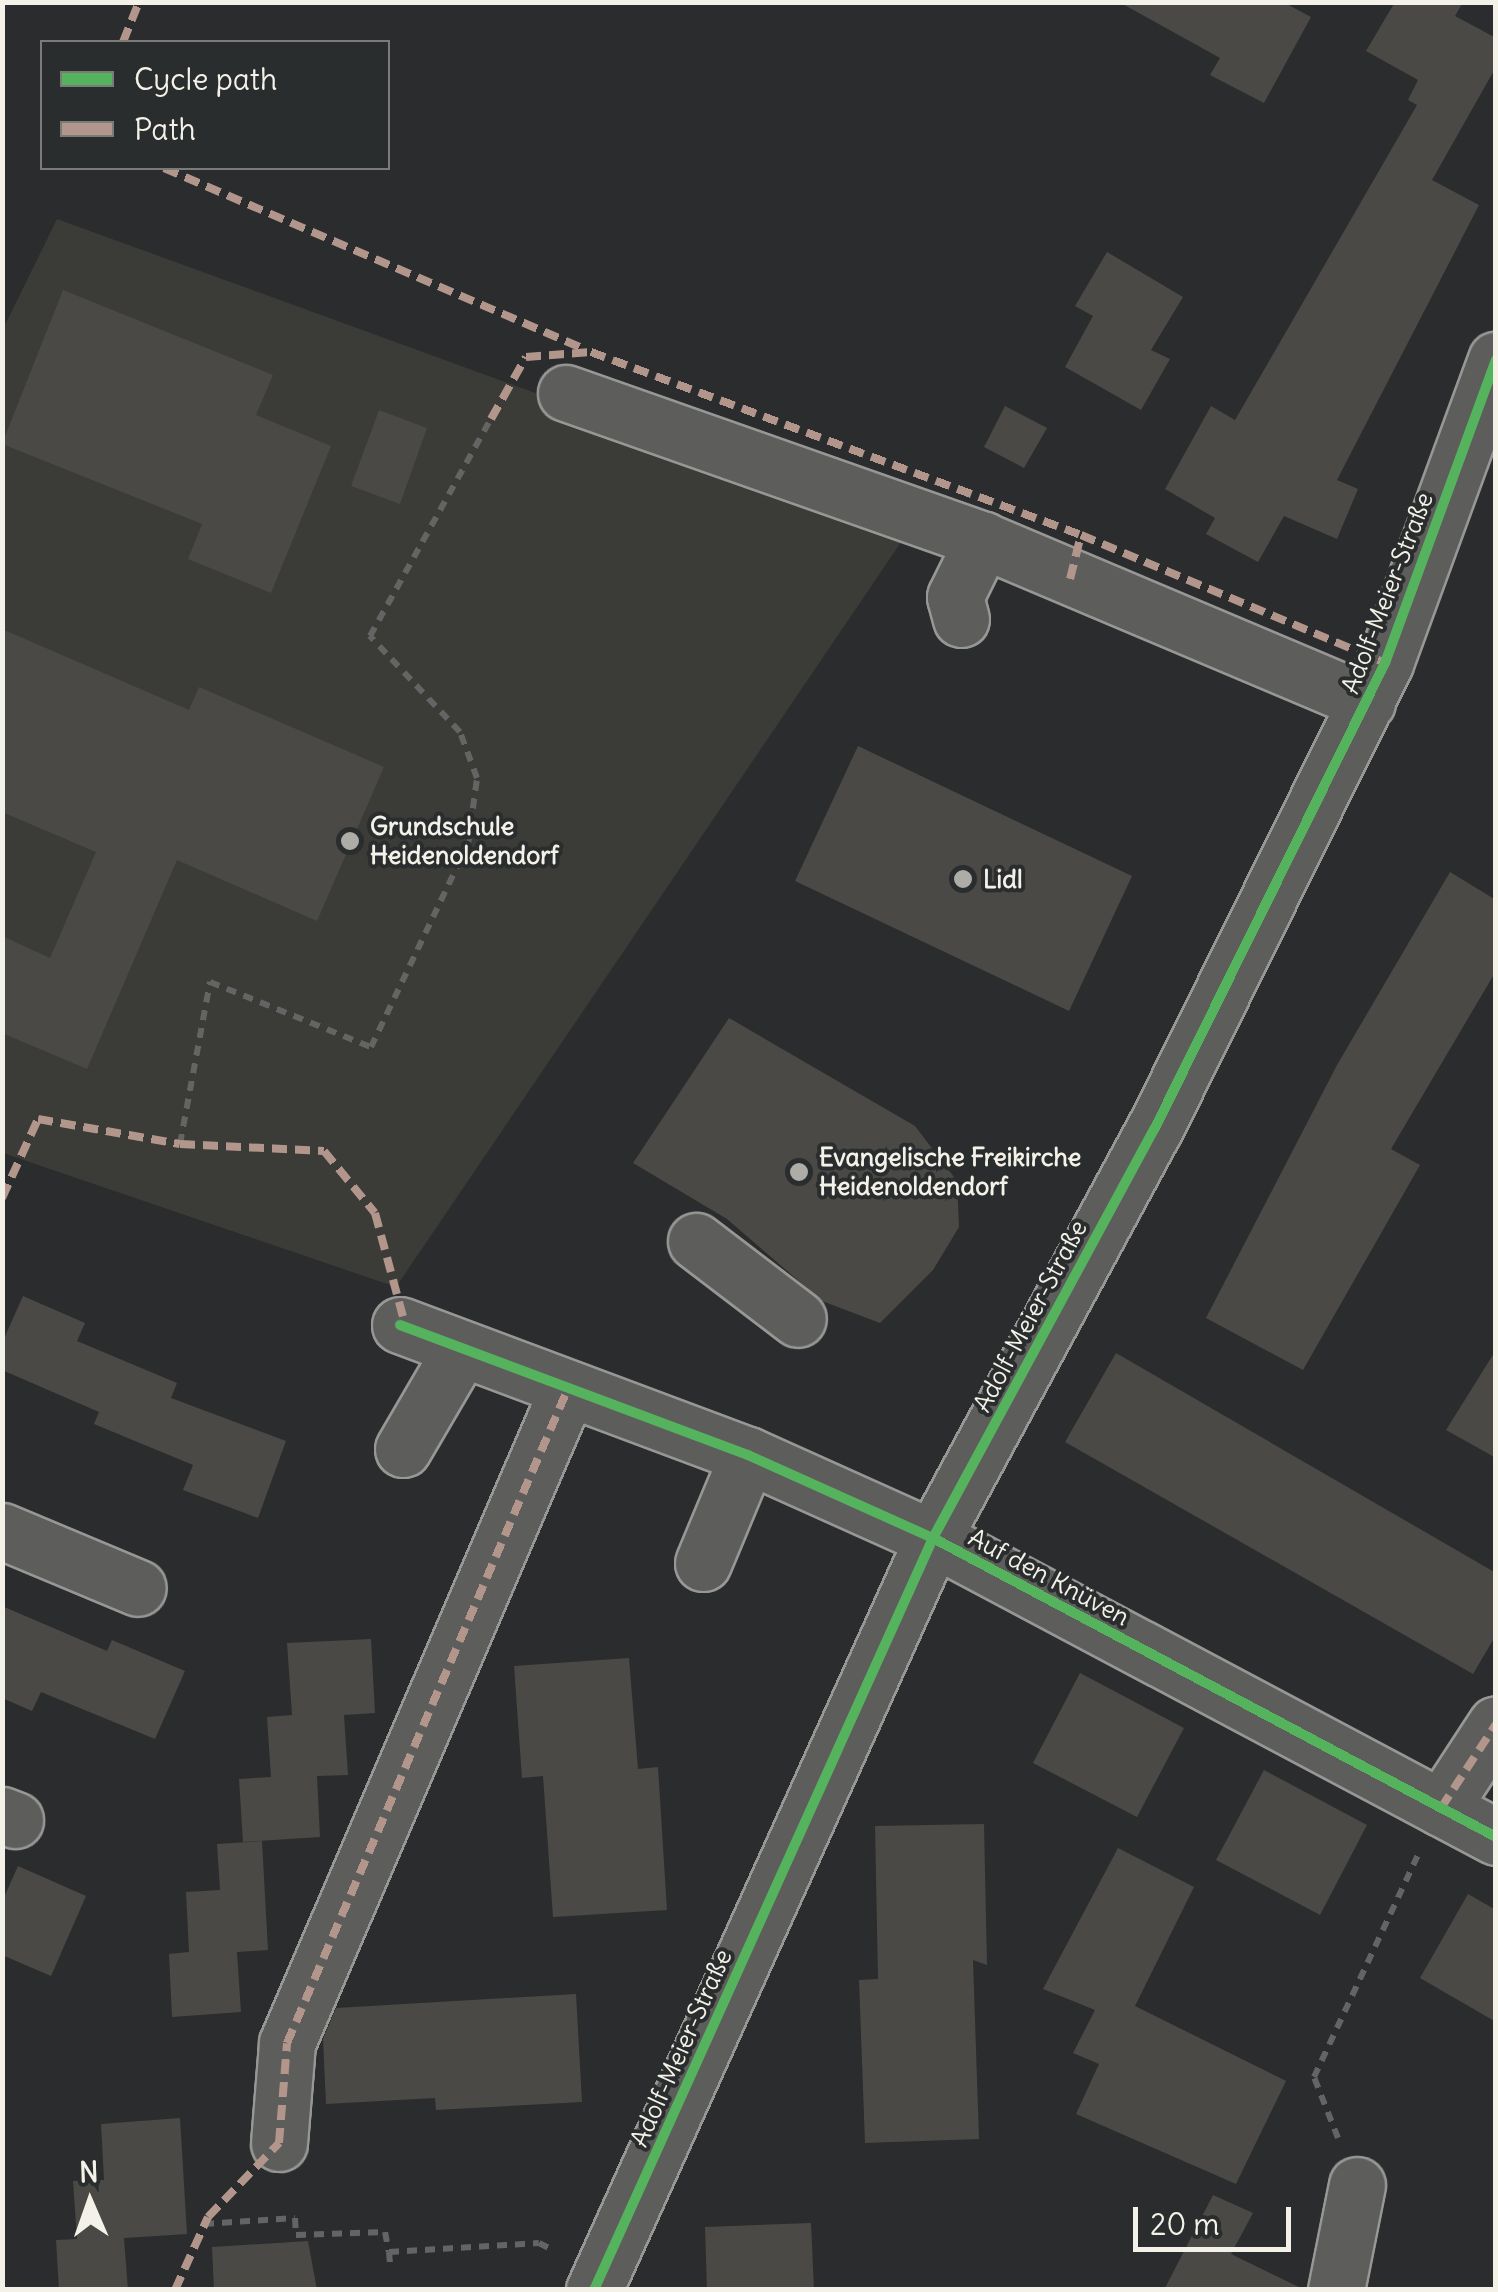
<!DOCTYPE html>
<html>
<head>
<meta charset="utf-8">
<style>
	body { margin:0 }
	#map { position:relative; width:1498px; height:2292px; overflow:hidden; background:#2b2c2d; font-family:Delius,sans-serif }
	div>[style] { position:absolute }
	.built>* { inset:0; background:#3b3b37 }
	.building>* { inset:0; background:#4a4946 }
	.path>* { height:6px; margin-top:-3px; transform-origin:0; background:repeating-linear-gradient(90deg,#646464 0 10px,transparent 0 18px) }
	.roads { filter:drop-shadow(2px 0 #979796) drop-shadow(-2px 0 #979796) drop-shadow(0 2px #979796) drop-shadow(0 -2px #979796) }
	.minor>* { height:55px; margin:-27.5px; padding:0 27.5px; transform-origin:27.5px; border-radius:27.5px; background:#5d5d5c }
	.quiet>* { height:8px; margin-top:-4px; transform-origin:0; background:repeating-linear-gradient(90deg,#b2968c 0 15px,transparent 0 23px) }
	.cycleway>* { height:10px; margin:-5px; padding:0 5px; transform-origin:5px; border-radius:5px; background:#56b35d }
	.dots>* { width:28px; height:28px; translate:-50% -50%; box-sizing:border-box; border:5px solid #2a2d2e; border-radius:50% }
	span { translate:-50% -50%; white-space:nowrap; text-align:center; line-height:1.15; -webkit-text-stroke:8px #2a2d2e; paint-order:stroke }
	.street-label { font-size:25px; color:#f4f1e8 }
	.poi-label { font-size:25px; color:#f4f1e8; font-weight:700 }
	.left { translate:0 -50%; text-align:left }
	.frame { position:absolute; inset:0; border:5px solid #f4f1e8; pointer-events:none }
	.legend { position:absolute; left:40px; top:40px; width:350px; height:130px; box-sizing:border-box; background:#2a2d2e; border:2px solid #7b7b78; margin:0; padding:12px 18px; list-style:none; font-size:30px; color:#f4f1e8 }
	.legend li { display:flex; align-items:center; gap:20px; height:50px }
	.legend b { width:50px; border:2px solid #7b7b78 }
	.north { position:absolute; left:40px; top:2152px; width:100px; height:100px; -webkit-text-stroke:8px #2a2d2e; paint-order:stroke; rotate:358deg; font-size:28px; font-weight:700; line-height:40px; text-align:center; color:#f4f1e8 }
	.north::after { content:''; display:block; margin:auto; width:35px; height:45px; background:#f4f1e8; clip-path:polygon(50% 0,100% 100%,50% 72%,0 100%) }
	.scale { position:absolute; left:1133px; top:2207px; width:158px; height:45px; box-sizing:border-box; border:5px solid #f4f1e8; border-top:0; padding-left:12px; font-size:30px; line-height:35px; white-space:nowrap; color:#f4f1e8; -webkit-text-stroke:8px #2a2d2e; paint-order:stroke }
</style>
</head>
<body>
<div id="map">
	<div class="built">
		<div style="clip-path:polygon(57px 219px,910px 529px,396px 1287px,3px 1153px,2px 331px)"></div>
	</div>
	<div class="building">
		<div style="clip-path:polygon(1119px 2px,1283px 2px,1311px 17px,1264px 103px,1210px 75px,1220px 58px)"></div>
		<div style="clip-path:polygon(1395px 2px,1463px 2px,1455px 16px,1496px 38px,1496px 67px,1432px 180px,1479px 205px,1337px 480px,1358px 489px,1337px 539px,1284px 516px,1258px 562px,1206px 534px,1215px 518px,1165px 489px,1211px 406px,1235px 420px,1417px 105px,1408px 100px,1418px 80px,1366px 51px)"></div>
		<div style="clip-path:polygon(1107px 252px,1183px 297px,1151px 350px,1170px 359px,1141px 410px,1065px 367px,1093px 316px,1075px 306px)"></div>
		<div style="clip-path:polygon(63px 290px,273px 375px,256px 415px,331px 446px,271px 593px,188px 559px,202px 524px,2px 444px)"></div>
		<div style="clip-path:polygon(1005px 406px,1047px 428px,1024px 468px,984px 447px)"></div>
		<div style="clip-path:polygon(379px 410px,427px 428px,400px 504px,351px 486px)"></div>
		<div style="clip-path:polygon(2px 629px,189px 710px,199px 687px,384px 767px,317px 921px,177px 860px,87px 1069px,2px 1033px,2px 936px,50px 958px,96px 852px,2px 812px)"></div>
		<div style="clip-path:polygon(858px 746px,1132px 876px,1069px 1011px,795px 881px)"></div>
		<div style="clip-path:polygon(1450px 872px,1496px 900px,1496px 971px,1391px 1149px,1420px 1165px,1303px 1370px,1206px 1318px,1337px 1065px)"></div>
		<div style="clip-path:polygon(729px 1018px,915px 1126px,957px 1181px,959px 1227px,933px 1270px,880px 1323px,822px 1301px,727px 1219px,633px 1163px)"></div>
		<div style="clip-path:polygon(23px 1296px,85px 1323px,77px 1341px,177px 1383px,171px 1398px,286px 1441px,258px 1518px,183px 1490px,193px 1465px,94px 1424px,99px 1412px,2px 1370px,2px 1343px)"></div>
		<div style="clip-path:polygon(1496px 1350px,1496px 1458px,1446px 1430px)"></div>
		<div style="clip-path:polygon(1116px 1353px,1496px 1573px,1496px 1635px,1473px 1674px,1065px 1442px)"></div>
		<div style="clip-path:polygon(2px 1606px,107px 1651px,112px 1640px,185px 1671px,155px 1739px,41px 1692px,32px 1711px,2px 1698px)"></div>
		<div style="clip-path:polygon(371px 1639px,375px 1713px,344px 1715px,348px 1775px,317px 1776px,320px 1837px,243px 1842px,239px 1779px,271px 1777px,267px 1717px,292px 1715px,287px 1643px)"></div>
		<div style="clip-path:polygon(629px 1658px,638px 1769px,658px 1767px,667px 1910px,553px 1917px,543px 1776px,522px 1778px,514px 1666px)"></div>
		<div style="clip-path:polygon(1080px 1673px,1184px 1728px,1137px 1817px,1033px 1763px)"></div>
		<div style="clip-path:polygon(1264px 1770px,1367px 1825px,1320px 1915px,1216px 1860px)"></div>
		<div style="clip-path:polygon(984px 1824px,987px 1965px,973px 1960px,979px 2139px,865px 2143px,859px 1980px,878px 1979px,875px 1826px)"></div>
		<div style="clip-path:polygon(262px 1841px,268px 1950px,237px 1952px,241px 2012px,172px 2017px,169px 1954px,189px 1952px,186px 1892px,220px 1890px,217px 1844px)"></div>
		<div style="clip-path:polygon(1118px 1848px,1194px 1887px,1135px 2006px,1286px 2081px,1236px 2184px,1076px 2114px,1099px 2064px,1073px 2053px,1095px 2010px,1043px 1989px)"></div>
		<div style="clip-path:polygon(18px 1866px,86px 1896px,51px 1976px,2px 1955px,2px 1902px)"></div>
		<div style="clip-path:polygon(1468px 1894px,1496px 1910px,1496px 2022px,1420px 1978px)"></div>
		<div style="clip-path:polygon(576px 1994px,582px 2102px,436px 2110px,435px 2098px,326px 2104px,323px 2039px,336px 2008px)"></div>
		<div style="clip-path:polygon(180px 2118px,187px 2234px,124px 2238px,128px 2290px,59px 2290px,56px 2240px,77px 2239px,73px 2181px,104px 2180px,101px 2124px)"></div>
		<div style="clip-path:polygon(1213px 2195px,1253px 2213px,1231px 2254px,1305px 2290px,1164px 2290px)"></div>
		<div style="clip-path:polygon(811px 2223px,814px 2290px,707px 2290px,705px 2227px)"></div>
		<div style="clip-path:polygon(308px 2241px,317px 2290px,214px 2290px,212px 2247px)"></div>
	</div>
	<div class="path">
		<div style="left:180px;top:1144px;width:165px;rotate:-79.5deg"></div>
		<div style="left:210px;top:982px;width:174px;rotate:22deg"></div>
		<div style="left:371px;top:1047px;width:225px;rotate:-64.5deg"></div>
		<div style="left:468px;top:844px;width:67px;rotate:-82.2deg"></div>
		<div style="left:477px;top:778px;width:49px;rotate:-110.3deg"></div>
		<div style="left:460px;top:732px;width:132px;rotate:-133.2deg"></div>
		<div style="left:370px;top:636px;width:248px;rotate:-60.9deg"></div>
		<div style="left:1338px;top:2138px;width:66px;rotate:-111.5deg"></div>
		<div style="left:1314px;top:2077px;width:247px;rotate:-64.9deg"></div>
		<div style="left:204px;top:2224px;width:91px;rotate:-3.8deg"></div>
		<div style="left:295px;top:2218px;width:17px;rotate:87deg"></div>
		<div style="left:296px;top:2235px;width:89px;rotate:-1.9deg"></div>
		<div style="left:385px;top:2232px;width:20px;rotate:79deg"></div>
		<div style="left:389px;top:2252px;width:150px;rotate:-3.4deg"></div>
		<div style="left:539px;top:2243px;width:16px;rotate:27deg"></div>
		<div style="left:389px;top:2252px;width:11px;rotate:85deg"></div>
	</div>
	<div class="roads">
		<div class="minor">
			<div style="left:566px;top:393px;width:442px;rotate:19.4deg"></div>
			<div style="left:983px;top:540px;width:417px;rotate:22.9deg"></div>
			<div style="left:961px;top:619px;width:23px;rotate:-105deg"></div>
			<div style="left:955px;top:597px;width:64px;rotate:-63.8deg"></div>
			<div style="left:696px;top:1241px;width:128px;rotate:37.4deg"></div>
			<div style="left:400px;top:1325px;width:371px;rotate:20.5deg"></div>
			<div style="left:748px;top:1455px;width:203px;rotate:24.2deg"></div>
			<div style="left:933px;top:1538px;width:637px;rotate:27.97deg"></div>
			<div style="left:403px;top:1449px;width:111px;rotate:-59.7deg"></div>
			<div style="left:2px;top:1531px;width:147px;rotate:22.7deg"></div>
			<div style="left:703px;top:1563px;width:117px;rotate:-67.4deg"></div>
			<div style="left:1441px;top:1808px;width:100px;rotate:-56.8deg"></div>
			<div style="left:2px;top:1815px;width:14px;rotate:21deg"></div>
			<div style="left:279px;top:2143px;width:100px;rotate:-85.4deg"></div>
			<div style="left:287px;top:2043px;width:707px;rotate:-66.77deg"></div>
			<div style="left:594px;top:2290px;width:825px;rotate:-65.73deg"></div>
			<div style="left:933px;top:1538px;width:466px;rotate:-61.6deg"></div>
			<div style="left:1155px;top:1128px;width:519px;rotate:-63.68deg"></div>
			<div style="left:1385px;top:663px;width:323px;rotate:-69.9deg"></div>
			<div style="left:1336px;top:2290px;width:107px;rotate:-78.7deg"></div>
		</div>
	</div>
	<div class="quiet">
		<div style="left:123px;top:42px;width:43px;rotate:-68.2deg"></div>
		<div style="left:164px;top:168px;width:455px;rotate:23.3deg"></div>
		<div style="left:491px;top:419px;width:71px;rotate:-60.6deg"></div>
		<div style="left:526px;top:357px;width:65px;rotate:-4.4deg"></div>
		<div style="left:591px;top:352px;width:523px;rotate:20.48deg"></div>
		<div style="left:1081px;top:535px;width:330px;rotate:22.8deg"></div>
		<div style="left:1070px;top:579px;width:45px;rotate:-76deg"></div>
		<div style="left:2px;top:1198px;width:87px;rotate:-65.5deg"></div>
		<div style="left:38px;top:1119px;width:144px;rotate:10deg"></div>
		<div style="left:180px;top:1144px;width:144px;rotate:2.8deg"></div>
		<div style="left:324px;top:1151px;width:80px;rotate:50.6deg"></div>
		<div style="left:375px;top:1213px;width:119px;rotate:74.9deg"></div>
		<div style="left:1441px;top:1808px;width:100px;rotate:-56.8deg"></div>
		<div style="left:175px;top:2290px;width:80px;rotate:-65.7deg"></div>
		<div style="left:208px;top:2217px;width:103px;rotate:-46.2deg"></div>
		<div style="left:279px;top:2143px;width:100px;rotate:-85.4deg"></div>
		<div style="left:287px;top:2043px;width:707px;rotate:-66.77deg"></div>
	</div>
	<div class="cycleway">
		<div style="left:400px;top:1325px;width:371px;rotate:20.5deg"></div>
		<div style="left:748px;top:1455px;width:203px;rotate:24.2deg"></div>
		<div style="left:933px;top:1538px;width:637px;rotate:27.97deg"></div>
		<div style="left:594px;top:2290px;width:825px;rotate:-65.73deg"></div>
		<div style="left:933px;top:1538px;width:466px;rotate:-61.6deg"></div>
		<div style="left:1155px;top:1128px;width:519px;rotate:-63.68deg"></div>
		<div style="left:1385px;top:663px;width:323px;rotate:-69.9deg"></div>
	</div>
	<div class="dots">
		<div style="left:350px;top:841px;background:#aeaca7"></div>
		<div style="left:963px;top:879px;background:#aeaca7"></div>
		<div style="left:799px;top:1172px;background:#aeaca7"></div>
	</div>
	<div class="street-label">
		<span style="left:1387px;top:593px;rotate:-69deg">Adolf-Meier-Straße</span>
		<span style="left:1030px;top:1316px;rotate:-62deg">Adolf-Meier-Straße</span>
		<span style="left:1049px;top:1577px;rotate:28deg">Auf den Knüven</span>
		<span style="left:681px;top:2048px;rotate:-66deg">Adolf-Meier-Straße</span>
	</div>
	<div class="poi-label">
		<span class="left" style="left:370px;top:841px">Grundschule<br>Heidenoldendorf</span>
		<span class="left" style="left:983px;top:879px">Lidl</span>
		<span class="left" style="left:819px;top:1172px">Evangelische Freikirche<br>Heidenoldendorf</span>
	</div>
	<div class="frame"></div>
	<ul class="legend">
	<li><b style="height:12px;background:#56b35d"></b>Cycle path</li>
	<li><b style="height:12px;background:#b2968c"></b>Path</li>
	</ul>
	<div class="north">N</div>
	<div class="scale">20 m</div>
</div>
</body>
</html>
